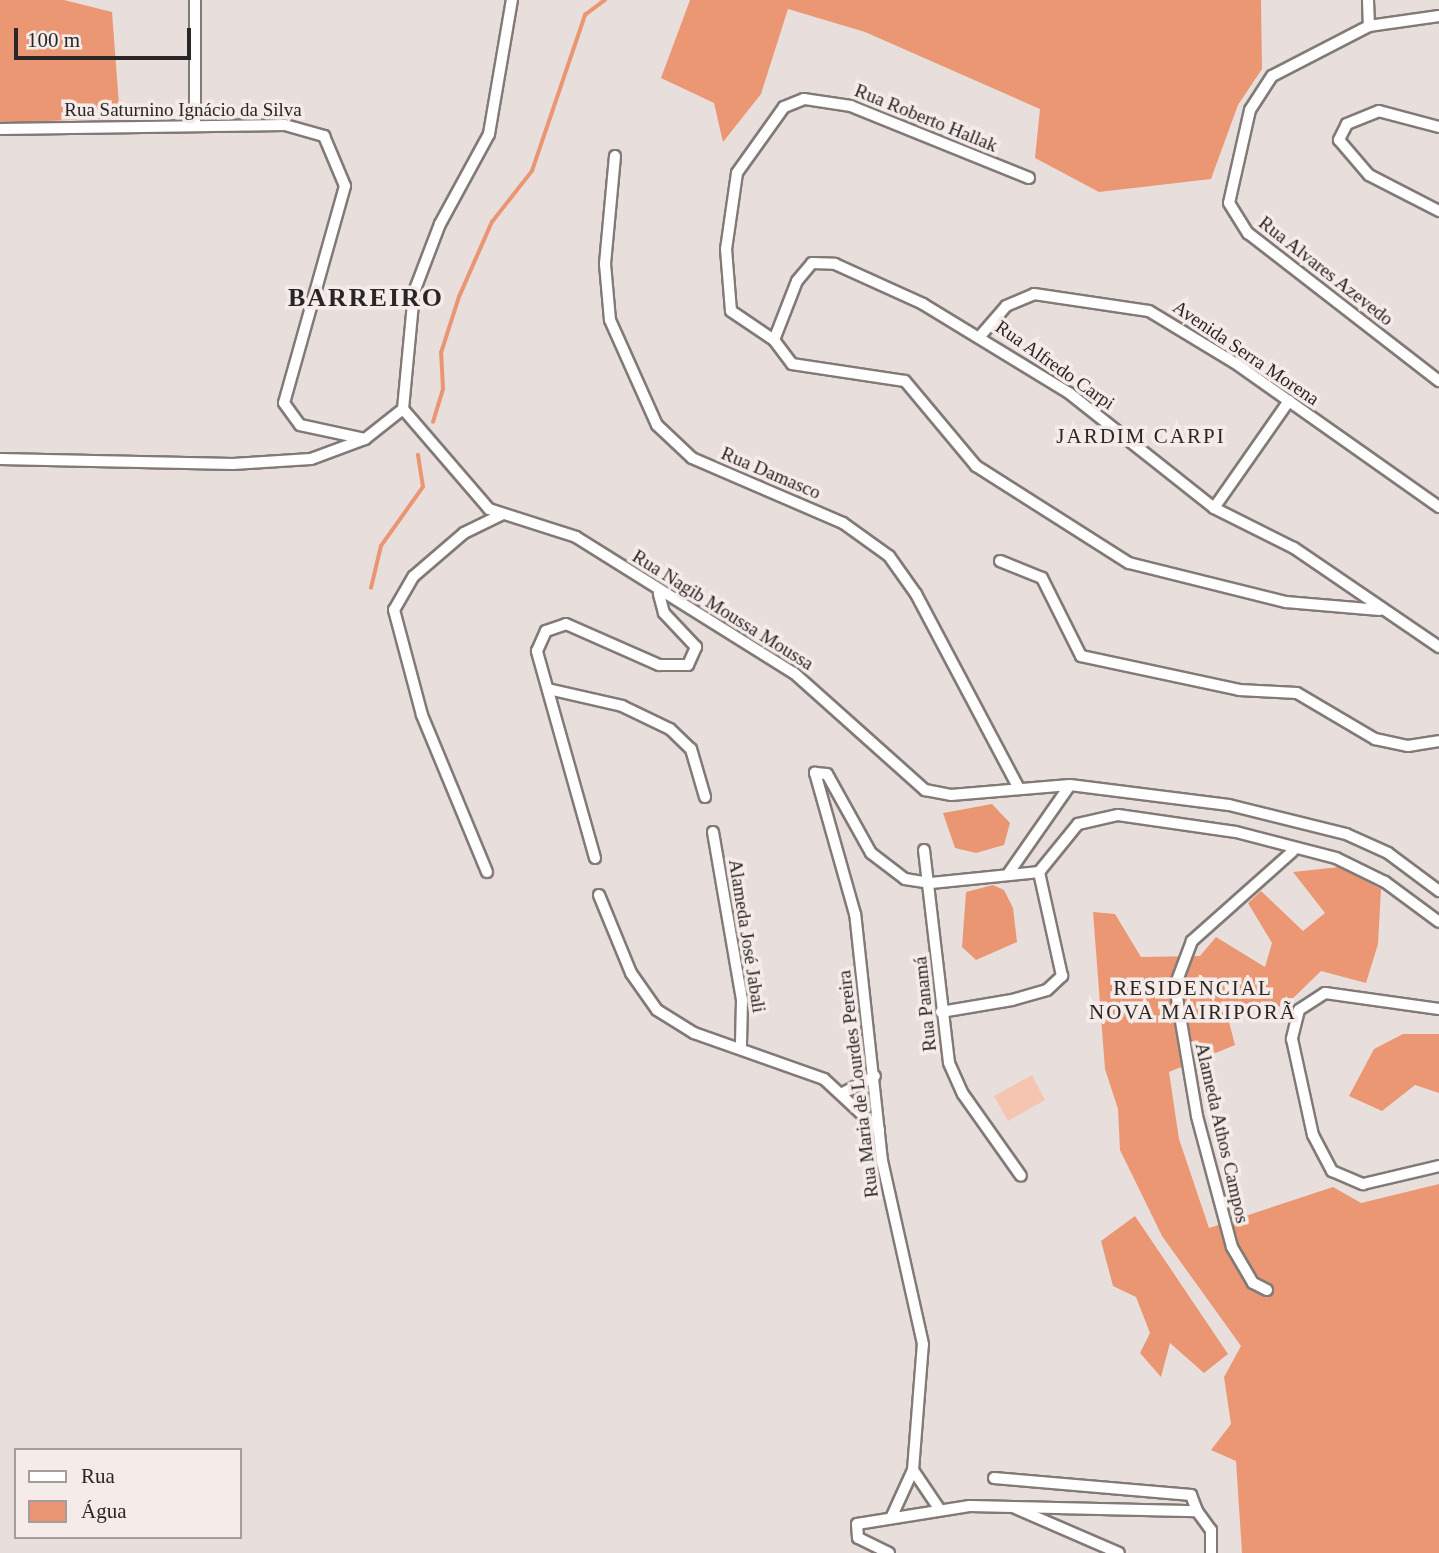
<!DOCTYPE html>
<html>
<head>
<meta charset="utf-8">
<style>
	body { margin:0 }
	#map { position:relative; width:1439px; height:1553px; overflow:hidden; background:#e8dfdc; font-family:"Times New Roman",serif }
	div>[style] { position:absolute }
	.green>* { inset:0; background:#f6c5b1 }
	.forest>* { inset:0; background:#eb9773 }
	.water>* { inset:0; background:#ea9673 }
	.stream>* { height:3.5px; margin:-1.75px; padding:0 1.75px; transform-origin:1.75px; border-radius:1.75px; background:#ea9673 }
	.roads { filter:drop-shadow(2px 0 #827a77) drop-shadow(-2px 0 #827a77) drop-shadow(0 2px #827a77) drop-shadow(0 -2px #827a77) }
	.minor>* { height:10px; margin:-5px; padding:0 5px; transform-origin:5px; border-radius:5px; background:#fff }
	span { translate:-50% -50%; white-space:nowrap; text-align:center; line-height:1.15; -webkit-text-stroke:7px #f5ece9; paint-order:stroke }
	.street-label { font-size:19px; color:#2a2625 }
	.neighbourhood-label { font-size:21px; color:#2a2625; letter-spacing:2px }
	.district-label { font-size:26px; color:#2a2625; font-weight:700; letter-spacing:2px }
	.legend { position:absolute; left:14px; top:1448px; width:228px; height:91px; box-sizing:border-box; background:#f5ece9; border:2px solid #a49d9b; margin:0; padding:9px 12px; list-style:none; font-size:21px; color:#2a2625 }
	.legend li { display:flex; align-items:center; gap:14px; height:35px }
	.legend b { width:35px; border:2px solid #a49d9b }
	.scale { position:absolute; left:14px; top:28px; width:177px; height:32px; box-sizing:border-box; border:4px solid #2a2625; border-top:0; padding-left:9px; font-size:21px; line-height:24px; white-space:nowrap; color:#2a2625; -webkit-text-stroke:5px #f5ece9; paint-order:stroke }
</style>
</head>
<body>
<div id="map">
	<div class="green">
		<div style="clip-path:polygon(1032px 1075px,1045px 1100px,1008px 1121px,994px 1096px)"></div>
	</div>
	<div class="forest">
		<div style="clip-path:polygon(0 0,64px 0,112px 12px,120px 118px,0 123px)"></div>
		<div style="clip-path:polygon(690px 0,1261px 0,1262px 69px,1238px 105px,1211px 179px,1099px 192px,1035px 158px,1040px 109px,865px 32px,788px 9px,761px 94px,723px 142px,714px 103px,661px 78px)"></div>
		<div style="clip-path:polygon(1339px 867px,1381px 889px,1378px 944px,1366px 983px,1321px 971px,1285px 1006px,1226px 1010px,1235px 1045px,1169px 1072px,1179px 1139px,1209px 1228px,1333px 1187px,1361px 1203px,1439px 1184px,1439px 1553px,1242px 1553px,1236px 1461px,1211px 1450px,1231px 1424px,1224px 1377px,1241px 1346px,1162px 1236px,1120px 1150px,1118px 1109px,1105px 1069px,1093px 912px,1115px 914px,1141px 957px,1200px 956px,1216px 937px,1265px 967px,1272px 943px,1248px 903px,1261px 891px,1303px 931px,1325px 913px,1293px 872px)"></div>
		<div style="clip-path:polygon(1403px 1034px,1439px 1034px,1439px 1093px,1415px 1085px,1382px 1111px,1349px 1096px,1374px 1049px)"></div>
	</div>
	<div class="water">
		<div style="clip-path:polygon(992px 804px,1010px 823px,1004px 845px,976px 853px,955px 848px,943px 813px)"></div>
		<div style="clip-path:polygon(993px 885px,1004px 890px,1013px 908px,1017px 942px,976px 960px,962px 947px,966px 892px)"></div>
		<div style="clip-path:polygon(1135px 1216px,1228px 1354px,1204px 1373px,1170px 1343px,1161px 1377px,1140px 1353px,1150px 1333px,1136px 1297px,1113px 1286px,1101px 1241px)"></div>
	</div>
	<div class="stream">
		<div style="left:433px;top:422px;width:34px;rotate:-73deg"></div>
		<div style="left:443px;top:389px;width:36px;rotate:-93deg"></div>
		<div style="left:441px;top:353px;width:59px;rotate:-72.2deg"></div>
		<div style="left:459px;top:297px;width:82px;rotate:-66.3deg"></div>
		<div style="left:492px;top:222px;width:65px;rotate:-51.9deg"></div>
		<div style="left:532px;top:171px;width:165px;rotate:-71.2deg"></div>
		<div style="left:585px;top:15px;width:25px;rotate:-37deg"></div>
		<div style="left:371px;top:588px;width:43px;rotate:-76.6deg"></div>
		<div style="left:381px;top:546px;width:72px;rotate:-54.6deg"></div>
		<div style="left:423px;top:487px;width:32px;rotate:-99deg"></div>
	</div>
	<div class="roads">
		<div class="minor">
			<div style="left:195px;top:0;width:125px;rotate:90deg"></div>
			<div style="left:1368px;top:0;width:26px;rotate:88deg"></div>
			<div style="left:1439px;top:16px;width:71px;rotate:171.9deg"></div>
			<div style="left:1369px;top:26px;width:109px;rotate:152.7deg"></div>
			<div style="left:1272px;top:76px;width:40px;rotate:122.9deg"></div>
			<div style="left:1250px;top:110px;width:95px;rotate:102.7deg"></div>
			<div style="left:1229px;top:203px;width:36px;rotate:58deg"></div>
			<div style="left:1248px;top:233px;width:242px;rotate:37.8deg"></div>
			<div style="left:1439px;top:127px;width:62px;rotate:-165.1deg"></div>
			<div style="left:1379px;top:111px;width:35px;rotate:158deg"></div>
			<div style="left:1347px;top:124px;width:18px;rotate:117deg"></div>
			<div style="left:1339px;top:140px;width:46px;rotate:49.4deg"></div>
			<div style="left:1369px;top:175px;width:79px;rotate:27.2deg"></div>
			<div style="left:0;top:129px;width:285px;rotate:-0.8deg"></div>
			<div style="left:285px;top:125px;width:41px;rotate:15.8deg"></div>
			<div style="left:324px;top:136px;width:54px;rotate:67.2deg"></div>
			<div style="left:345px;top:186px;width:225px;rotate:105.7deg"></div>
			<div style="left:284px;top:403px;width:27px;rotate:54deg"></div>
			<div style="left:300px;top:425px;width:66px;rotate:12.2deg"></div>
			<div style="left:615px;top:156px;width:108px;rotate:95.3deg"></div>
			<div style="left:605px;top:264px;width:56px;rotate:84.9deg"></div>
			<div style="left:610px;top:320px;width:115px;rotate:65.9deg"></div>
			<div style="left:657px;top:425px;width:48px;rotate:43.3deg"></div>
			<div style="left:692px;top:458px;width:164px;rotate:23.3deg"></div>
			<div style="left:843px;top:523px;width:57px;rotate:35.7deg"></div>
			<div style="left:889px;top:556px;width:47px;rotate:54.6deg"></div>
			<div style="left:916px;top:594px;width:218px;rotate:62.1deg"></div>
			<div style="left:1029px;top:178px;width:192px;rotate:-158deg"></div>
			<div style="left:851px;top:106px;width:48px;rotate:-171.5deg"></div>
			<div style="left:804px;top:99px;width:22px;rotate:158deg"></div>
			<div style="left:784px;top:107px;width:81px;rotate:125.5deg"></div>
			<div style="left:737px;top:173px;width:77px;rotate:98.2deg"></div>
			<div style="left:726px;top:249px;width:62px;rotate:85.4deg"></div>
			<div style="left:731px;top:311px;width:52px;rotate:34deg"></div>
			<div style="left:774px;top:340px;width:30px;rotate:53deg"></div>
			<div style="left:792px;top:364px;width:114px;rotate:8.6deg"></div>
			<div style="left:905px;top:381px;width:111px;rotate:50.1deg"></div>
			<div style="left:976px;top:466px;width:181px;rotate:32.4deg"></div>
			<div style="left:1129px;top:563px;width:162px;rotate:14deg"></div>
			<div style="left:1286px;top:602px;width:94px;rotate:4.9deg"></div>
			<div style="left:982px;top:334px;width:37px;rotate:-49deg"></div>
			<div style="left:1006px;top:306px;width:30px;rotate:-23deg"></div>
			<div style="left:1034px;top:294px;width:116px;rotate:8.4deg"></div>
			<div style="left:1149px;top:311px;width:100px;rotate:31.2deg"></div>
			<div style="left:1235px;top:363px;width:250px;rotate:35.2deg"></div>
			<div style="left:774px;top:340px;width:63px;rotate:-68.7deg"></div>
			<div style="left:797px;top:281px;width:23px;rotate:-50deg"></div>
			<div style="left:812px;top:263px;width:23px;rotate:2deg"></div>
			<div style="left:835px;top:264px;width:97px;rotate:24.4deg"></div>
			<div style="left:923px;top:304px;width:171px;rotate:31.4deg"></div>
			<div style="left:1069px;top:393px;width:185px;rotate:38.4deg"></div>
			<div style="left:1214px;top:508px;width:89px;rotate:26.6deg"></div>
			<div style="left:1294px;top:548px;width:176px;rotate:34.3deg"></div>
			<div style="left:403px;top:409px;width:132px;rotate:49.3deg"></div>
			<div style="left:489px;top:509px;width:91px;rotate:17.8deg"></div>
			<div style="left:576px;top:537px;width:257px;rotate:32deg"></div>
			<div style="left:794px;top:673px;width:176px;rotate:41.8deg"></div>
			<div style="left:925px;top:790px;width:26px;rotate:11deg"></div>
			<div style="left:951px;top:795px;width:119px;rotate:-4.8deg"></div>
			<div style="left:1070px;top:785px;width:160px;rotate:7.2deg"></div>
			<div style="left:1229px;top:805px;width:121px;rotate:13.9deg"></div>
			<div style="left:1346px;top:834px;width:46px;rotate:24.3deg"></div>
			<div style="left:1388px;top:853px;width:64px;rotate:36.7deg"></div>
			<div style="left:403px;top:409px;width:118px;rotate:-84.6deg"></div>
			<div style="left:414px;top:292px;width:73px;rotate:-69.1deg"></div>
			<div style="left:440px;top:224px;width:102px;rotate:-61.4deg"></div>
			<div style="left:489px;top:134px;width:136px;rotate:-80.3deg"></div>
			<div style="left:0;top:459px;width:233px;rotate:1.2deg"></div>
			<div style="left:233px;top:464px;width:78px;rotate:-3.7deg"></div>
			<div style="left:311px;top:459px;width:58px;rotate:-20.3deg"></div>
			<div style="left:365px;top:439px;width:48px;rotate:-38.3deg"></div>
			<div style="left:1214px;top:508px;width:131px;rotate:-55deg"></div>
			<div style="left:1000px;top:561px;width:45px;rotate:22deg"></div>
			<div style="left:1042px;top:578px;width:87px;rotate:63.4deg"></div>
			<div style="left:1081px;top:656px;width:162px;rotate:12.1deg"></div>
			<div style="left:1239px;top:690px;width:58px;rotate:3deg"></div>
			<div style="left:1297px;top:693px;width:91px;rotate:30.5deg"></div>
			<div style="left:1375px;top:739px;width:34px;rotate:12deg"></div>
			<div style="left:1408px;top:746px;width:31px;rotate:-9deg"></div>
			<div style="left:548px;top:689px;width:76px;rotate:12.9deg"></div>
			<div style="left:622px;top:706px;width:53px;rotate:25.6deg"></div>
			<div style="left:670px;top:729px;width:29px;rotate:44deg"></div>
			<div style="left:691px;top:749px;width:50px;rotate:73.7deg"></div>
			<div style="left:713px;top:832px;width:170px;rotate:80.2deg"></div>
			<div style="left:742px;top:1000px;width:45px;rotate:91.3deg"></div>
			<div style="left:924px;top:850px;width:214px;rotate:83.3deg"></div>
			<div style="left:949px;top:1063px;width:34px;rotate:66deg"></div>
			<div style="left:963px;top:1094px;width:100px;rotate:54.7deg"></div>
			<div style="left:595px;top:858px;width:215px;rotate:-105.7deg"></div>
			<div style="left:537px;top:651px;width:22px;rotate:-66deg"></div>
			<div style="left:546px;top:631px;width:21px;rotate:-19deg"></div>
			<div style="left:566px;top:624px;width:102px;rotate:23.8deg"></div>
			<div style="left:659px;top:665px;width:29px"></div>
			<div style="left:688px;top:665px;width:20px;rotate:-66deg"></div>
			<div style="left:696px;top:647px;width:47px;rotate:-133.3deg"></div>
			<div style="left:664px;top:613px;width:20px;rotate:-105deg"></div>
			<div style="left:487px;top:872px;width:170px;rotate:-112.5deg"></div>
			<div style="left:422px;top:715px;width:109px;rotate:-104.9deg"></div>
			<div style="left:394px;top:610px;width:39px;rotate:-60deg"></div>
			<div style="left:414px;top:576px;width:66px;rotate:-40.7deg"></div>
			<div style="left:464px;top:533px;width:41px;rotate:-25.9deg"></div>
			<div style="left:1008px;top:874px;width:108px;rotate:-55.1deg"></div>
			<div style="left:599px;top:895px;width:84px;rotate:67.7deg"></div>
			<div style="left:631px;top:973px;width:45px;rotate:54.9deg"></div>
			<div style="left:657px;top:1010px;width:44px;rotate:31.9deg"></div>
			<div style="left:694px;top:1033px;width:138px;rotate:19.5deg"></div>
			<div style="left:824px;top:1079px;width:75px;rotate:42.8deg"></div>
			<div style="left:1439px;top:1009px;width:115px;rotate:-172deg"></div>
			<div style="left:1325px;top:993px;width:31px;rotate:147deg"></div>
			<div style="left:1299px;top:1010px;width:30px;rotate:104deg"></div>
			<div style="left:1292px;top:1039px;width:98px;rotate:77.7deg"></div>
			<div style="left:1313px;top:1135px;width:41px;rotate:62.2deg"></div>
			<div style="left:1332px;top:1171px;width:34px;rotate:23deg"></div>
			<div style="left:1363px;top:1184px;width:78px;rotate:-13.3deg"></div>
			<div style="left:941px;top:1012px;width:72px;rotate:-9.6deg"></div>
			<div style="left:1012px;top:1000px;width:36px;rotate:-16deg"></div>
			<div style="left:1047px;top:990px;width:21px;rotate:-43deg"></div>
			<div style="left:1062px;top:976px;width:107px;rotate:-102.5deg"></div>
			<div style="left:843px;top:1093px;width:36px;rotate:-28deg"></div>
			<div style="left:1267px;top:1290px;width:16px;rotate:-153deg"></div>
			<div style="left:1253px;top:1283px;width:42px;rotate:-120.3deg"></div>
			<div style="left:1232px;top:1247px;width:136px;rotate:-105deg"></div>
			<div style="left:1197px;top:1116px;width:132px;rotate:-99.6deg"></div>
			<div style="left:1175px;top:986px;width:48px;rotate:-69.3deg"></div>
			<div style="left:1192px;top:941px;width:135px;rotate:-41.7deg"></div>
			<div style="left:913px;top:1470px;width:45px;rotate:56deg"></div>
			<div style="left:994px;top:1478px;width:198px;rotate:4.9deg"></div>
			<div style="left:1191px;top:1495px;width:17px;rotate:69deg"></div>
			<div style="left:1015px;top:1508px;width:113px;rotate:23.4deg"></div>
			<div style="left:892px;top:1516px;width:51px;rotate:-65.5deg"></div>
			<div style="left:913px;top:1470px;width:126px;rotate:-85.5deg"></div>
			<div style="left:923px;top:1344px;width:188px;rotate:-102.6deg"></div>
			<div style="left:882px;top:1161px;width:248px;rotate:-96.2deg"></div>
			<div style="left:855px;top:914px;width:147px;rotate:-105.8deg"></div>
			<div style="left:815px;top:773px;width:12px;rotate:5deg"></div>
			<div style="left:827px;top:774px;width:90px;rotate:60.9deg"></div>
			<div style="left:871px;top:853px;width:43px;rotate:37.4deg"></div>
			<div style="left:905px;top:879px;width:26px;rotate:9deg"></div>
			<div style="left:931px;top:883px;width:109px;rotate:-5.8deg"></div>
			<div style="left:1039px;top:872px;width:62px;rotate:-50.9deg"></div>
			<div style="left:1078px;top:824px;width:41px;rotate:-12.7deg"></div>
			<div style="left:1118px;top:815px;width:119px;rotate:8.2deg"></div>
			<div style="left:1236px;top:832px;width:103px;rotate:14.6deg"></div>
			<div style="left:1336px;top:858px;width:55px;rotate:26.1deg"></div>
			<div style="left:1385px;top:882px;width:67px;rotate:36.5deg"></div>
			<div style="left:889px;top:1553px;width:34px;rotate:-154deg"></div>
			<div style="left:858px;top:1538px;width:14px;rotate:-94deg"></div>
			<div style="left:857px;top:1524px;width:114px;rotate:-9.1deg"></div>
			<div style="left:970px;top:1506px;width:227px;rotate:1.3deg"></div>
			<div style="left:1197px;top:1511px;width:24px;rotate:54deg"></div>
			<div style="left:1211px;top:1530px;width:23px;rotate:90deg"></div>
		</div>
	</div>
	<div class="street-label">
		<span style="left:183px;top:110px">Rua Saturnino Ignácio da Silva</span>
		<span style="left:926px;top:118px;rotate:22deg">Rua Roberto Hallak</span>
		<span style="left:1326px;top:271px;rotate:38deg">Rua Alvares Azevedo</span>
		<span style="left:1246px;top:353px;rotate:34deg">Avenida Serra Morena</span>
		<span style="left:1055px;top:365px;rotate:35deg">Rua Alfredo Carpi</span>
		<span style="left:771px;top:473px;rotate:23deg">Rua Damasco</span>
		<span style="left:723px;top:610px;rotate:32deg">Rua Nagib Moussa Moussa</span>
		<span style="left:747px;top:936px;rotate:81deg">Alameda José Jabali</span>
		<span style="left:925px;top:1004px;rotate:-96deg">Rua Panamá</span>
		<span style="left:858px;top:1084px;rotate:-97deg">Rua Maria de Lourdes Pereira</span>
		<span style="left:1222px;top:1133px;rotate:77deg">Alameda Athos Campos</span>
	</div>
	<div class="neighbourhood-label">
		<span style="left:1141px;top:436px">JARDIM CARPI</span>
		<span style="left:1193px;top:1000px">RESIDENCIAL<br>NOVA MAIRIPORÃ</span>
	</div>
	<div class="district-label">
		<span style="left:366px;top:298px">BARREIRO</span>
	</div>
	<ul class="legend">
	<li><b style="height:9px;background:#fff"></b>Rua</li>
	<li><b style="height:19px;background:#ea9673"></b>Água</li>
	</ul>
	<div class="scale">100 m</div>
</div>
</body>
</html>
